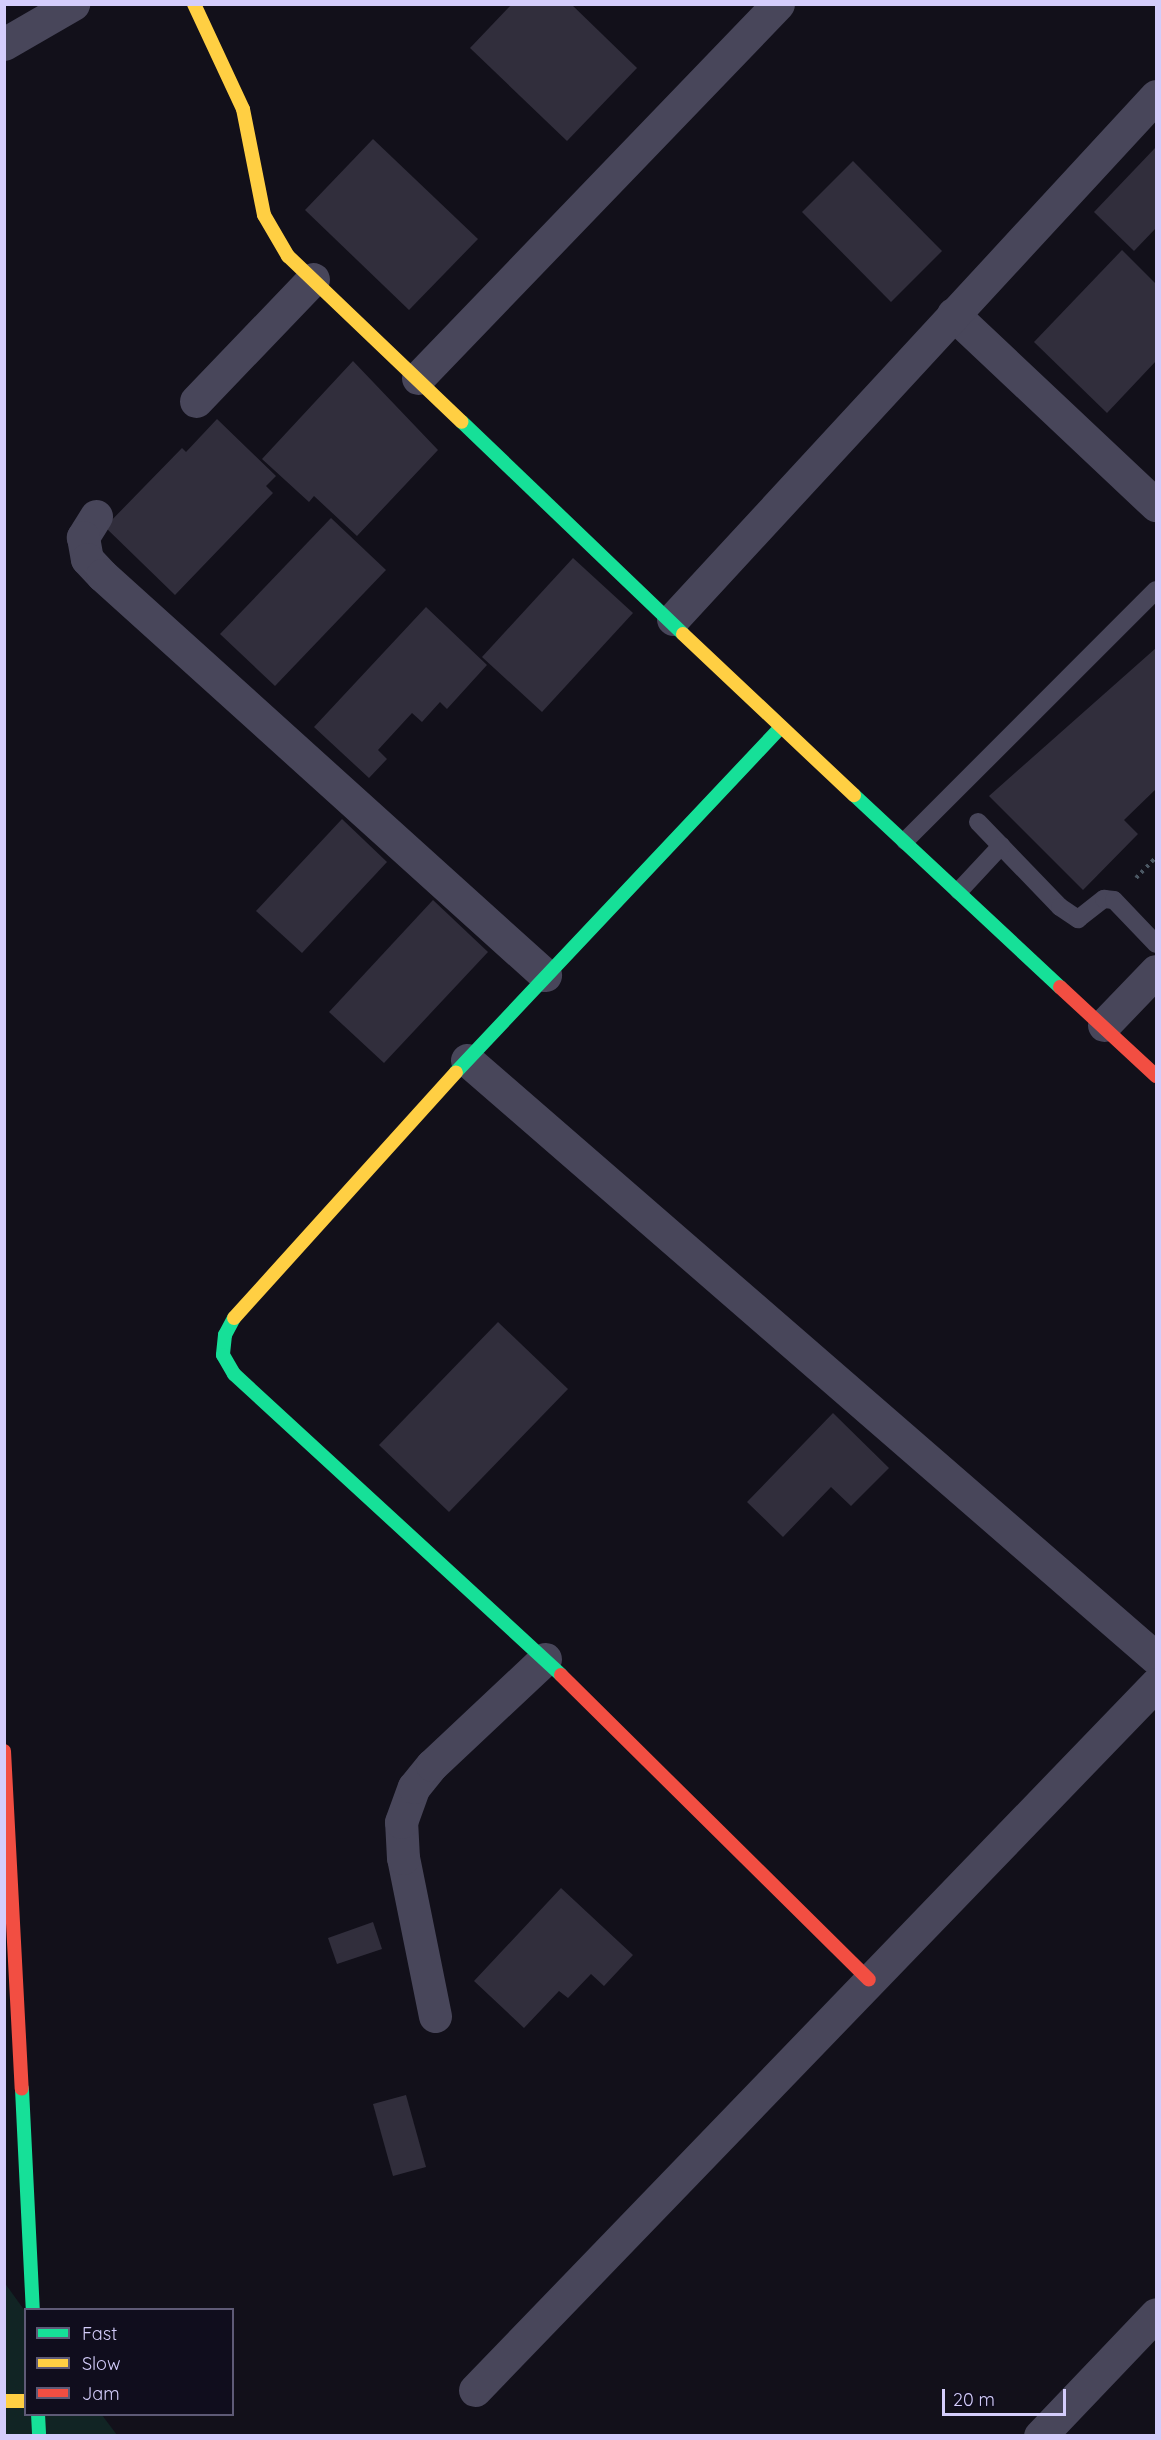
<!DOCTYPE html>
<html>
<head>
<meta charset="utf-8">
<style>
	body { margin:0 }
	#map { position:relative; width:1161px; height:2440px; overflow:hidden; background:#12101a; font-family:Quicksand,sans-serif }
	div>[style] { position:absolute }
	.green>* { inset:0; background:#112424 }
	.building>* { inset:0; background:#312e3c }
	.path>* { height:4px; margin-top:-2px; transform-origin:0; background:repeating-linear-gradient(90deg,#4b5763 0 3px,transparent 0 7.5px) }
	.lane>* { height:18px; margin:-9px; padding:0 9px; transform-origin:9px; border-radius:9px; background:#48465a }
	.street>* { height:33px; margin:-16.5px; padding:0 16.5px; transform-origin:16.5px; border-radius:16.5px; background:#48465a }
	.fast>* { height:14px; margin:-7px; padding:0 7px; transform-origin:7px; border-radius:7px; background:#16e098 }
	.slow>* { height:14px; margin:-7px; padding:0 7px; transform-origin:7px; border-radius:7px; background:#ffcf43 }
	.jam>* { height:14px; margin:-7px; padding:0 7px; transform-origin:7px; border-radius:7px; background:#f24e42 }
	span { translate:-50% -50%; white-space:nowrap; text-align:center; line-height:1.15; -webkit-text-stroke:5px #100d1d; paint-order:stroke }
	.frame { position:absolute; inset:0; border:6px solid #d4cdfb; pointer-events:none }
	.legend { position:absolute; left:24px; top:2308px; width:210px; height:108px; box-sizing:border-box; background:#100d1d; border:2px solid #5e5a76; margin:0; padding:8px 10px; list-style:none; font-size:18px; color:#d4cdfb }
	.legend li { display:flex; align-items:center; gap:12px; height:30px }
	.legend b { width:30px; border:2px solid #5e5a76 }
	.scale { position:absolute; left:942px; top:2389px; width:124px; height:27px; box-sizing:border-box; border:3px solid #d4cdfb; border-top:0; padding-left:8px; font-size:18px; line-height:21px; white-space:nowrap; color:#d4cdfb; -webkit-text-stroke:4px #100d1d; paint-order:stroke }
</style>
</head>
<body>
<div id="map">
	<div class="green">
		<div style="clip-path:polygon(4px 2282px,25px 2311px,26px 2414px,102px 2415px,117px 2435px,5px 2435px)"></div>
	</div>
	<div class="building">
		<div style="clip-path:polygon(512px 4px,571px 4px,637px 68px,567px 141px,470px 48px)"></div>
		<div style="clip-path:polygon(373px 139px,478px 239px,409px 310px,305px 210px)"></div>
		<div style="clip-path:polygon(1156px 147px,1156px 228px,1134px 251px,1094px 212px)"></div>
		<div style="clip-path:polygon(853px 161px,942px 251px,891px 302px,802px 212px)"></div>
		<div style="clip-path:polygon(1122px 250px,1156px 284px,1156px 361px,1107px 413px,1034px 342px)"></div>
		<div style="clip-path:polygon(353px 361px,438px 450px,357px 536px,314px 496px,309px 502px,262px 459px)"></div>
		<div style="clip-path:polygon(217px 419px,276px 476px,266px 486px,273px 493px,175px 595px,105px 527px,182px 448px,186px 452px)"></div>
		<div style="clip-path:polygon(331px 518px,386px 570px,275px 686px,220px 634px)"></div>
		<div style="clip-path:polygon(573px 558px,633px 613px,542px 712px,482px 657px)"></div>
		<div style="clip-path:polygon(426px 607px,487px 665px,447px 709px,440px 702px,422px 722px,412px 713px,378px 750px,387px 759px,369px 778px,314px 727px)"></div>
		<div style="clip-path:polygon(1156px 648px,1156px 789px,1124px 820px,1138px 834px,1083px 890px,989px 796px)"></div>
		<div style="clip-path:polygon(342px 819px,387px 862px,302px 953px,256px 911px)"></div>
		<div style="clip-path:polygon(433px 900px,488px 952px,384px 1063px,329px 1012px)"></div>
		<div style="clip-path:polygon(498px 1322px,568px 1389px,449px 1512px,379px 1445px)"></div>
		<div style="clip-path:polygon(833px 1413px,889px 1468px,851px 1506px,831px 1487px,783px 1537px,747px 1502px)"></div>
		<div style="clip-path:polygon(561px 1888px,633px 1955px,604px 1986px,591px 1974px,568px 1998px,559px 1991px,524px 2028px,474px 1981px)"></div>
		<div style="clip-path:polygon(373px 1922px,382px 1949px,337px 1964px,328px 1938px)"></div>
		<div style="clip-path:polygon(406px 2095px,426px 2167px,393px 2176px,373px 2104px)"></div>
	</div>
	<div class="path">
		<div style="left:1136px;top:878px;width:29px;rotate:-46deg"></div>
	</div>
	<div class="lane">
		<div style="left:978px;top:822px;width:118px;rotate:46deg"></div>
		<div style="left:1060px;top:907px;width:22px;rotate:34deg"></div>
		<div style="left:1078px;top:919px;width:33px;rotate:-38deg"></div>
		<div style="left:1104px;top:899px;width:10px;rotate:6deg"></div>
		<div style="left:1114px;top:900px;width:61px;rotate:46.3deg"></div>
		<div style="left:905px;top:841px;width:355px;rotate:-45deg"></div>
		<div style="left:959px;top:891px;width:62px;rotate:-47deg"></div>
	</div>
	<div class="street">
		<div style="left:4px;top:44px;width:80px;rotate:-30.1deg"></div>
		<div style="left:953px;top:314px;width:279px;rotate:43.3deg"></div>
		<div style="left:418px;top:378px;width:519px;rotate:-46.09deg"></div>
		<div style="left:196px;top:401px;width:169px;rotate:-46.2deg"></div>
		<div style="left:96px;top:516px;width:25px;rotate:122deg"></div>
		<div style="left:83px;top:537px;width:22px;rotate:80deg"></div>
		<div style="left:87px;top:559px;width:22px;rotate:47deg"></div>
		<div style="left:102px;top:575px;width:597px;rotate:42.08deg"></div>
		<div style="left:673px;top:619px;width:712px;rotate:-47.28deg"></div>
		<div style="left:1104px;top:1025px;width:75px;rotate:-46.1deg"></div>
		<div style="left:467px;top:1060px;width:912px;rotate:40.96deg"></div>
		<div style="left:435px;top:2016px;width:161px;rotate:-101.4deg"></div>
		<div style="left:403px;top:1858px;width:36px;rotate:-93deg"></div>
		<div style="left:401px;top:1822px;width:37px;rotate:-70deg"></div>
		<div style="left:414px;top:1787px;width:28px;rotate:-51deg"></div>
		<div style="left:432px;top:1765px;width:155px;rotate:-43.2deg"></div>
		<div style="left:475px;top:2390px;width:981px;rotate:-46.03deg"></div>
		<div style="left:1040px;top:2436px;width:168px;rotate:-46.4deg"></div>
	</div>
	<div class="fast">
		<div style="left:462px;top:422px;width:306px;rotate:43.8deg"></div>
		<div style="left:854px;top:795px;width:282px;rotate:43deg"></div>
		<div style="left:456px;top:1072px;width:474px;rotate:-46.7deg"></div>
		<div style="left:234px;top:1318px;width:19px;rotate:118deg"></div>
		<div style="left:225px;top:1335px;width:20px;rotate:96deg"></div>
		<div style="left:223px;top:1355px;width:22px;rotate:60deg"></div>
		<div style="left:234px;top:1374px;width:444px;rotate:42.6deg"></div>
		<div style="left:22px;top:2089px;width:221px;rotate:87.2deg"></div>
		<div style="left:38px;top:2414px;width:22px;rotate:87deg"></div>
	</div>
	<div class="slow">
		<div style="left:194px;top:4px;width:116px;rotate:65deg"></div>
		<div style="left:243px;top:109px;width:108px;rotate:78.8deg"></div>
		<div style="left:264px;top:215px;width:48px;rotate:59.7deg"></div>
		<div style="left:288px;top:256px;width:240px;rotate:43.7deg"></div>
		<div style="left:683px;top:634px;width:235px;rotate:43.3deg"></div>
		<div style="left:234px;top:1318px;width:331px;rotate:-47.9deg"></div>
		<div style="left:4px;top:2401px;width:22px"></div>
	</div>
	<div class="jam">
		<div style="left:1060px;top:987px;width:131px;rotate:42.8deg"></div>
		<div style="left:561px;top:1675px;width:433px;rotate:44.7deg"></div>
		<div style="left:4px;top:1751px;width:338px;rotate:87deg"></div>
	</div>
	<div class="frame"></div>
	<ul class="legend">
	<li><b style="height:8px;background:#16e098"></b>Fast</li>
	<li><b style="height:8px;background:#ffcf43"></b>Slow</li>
	<li><b style="height:8px;background:#f24e42"></b>Jam</li>
	</ul>
	<div class="scale">20 m</div>
</div>
</body>
</html>
